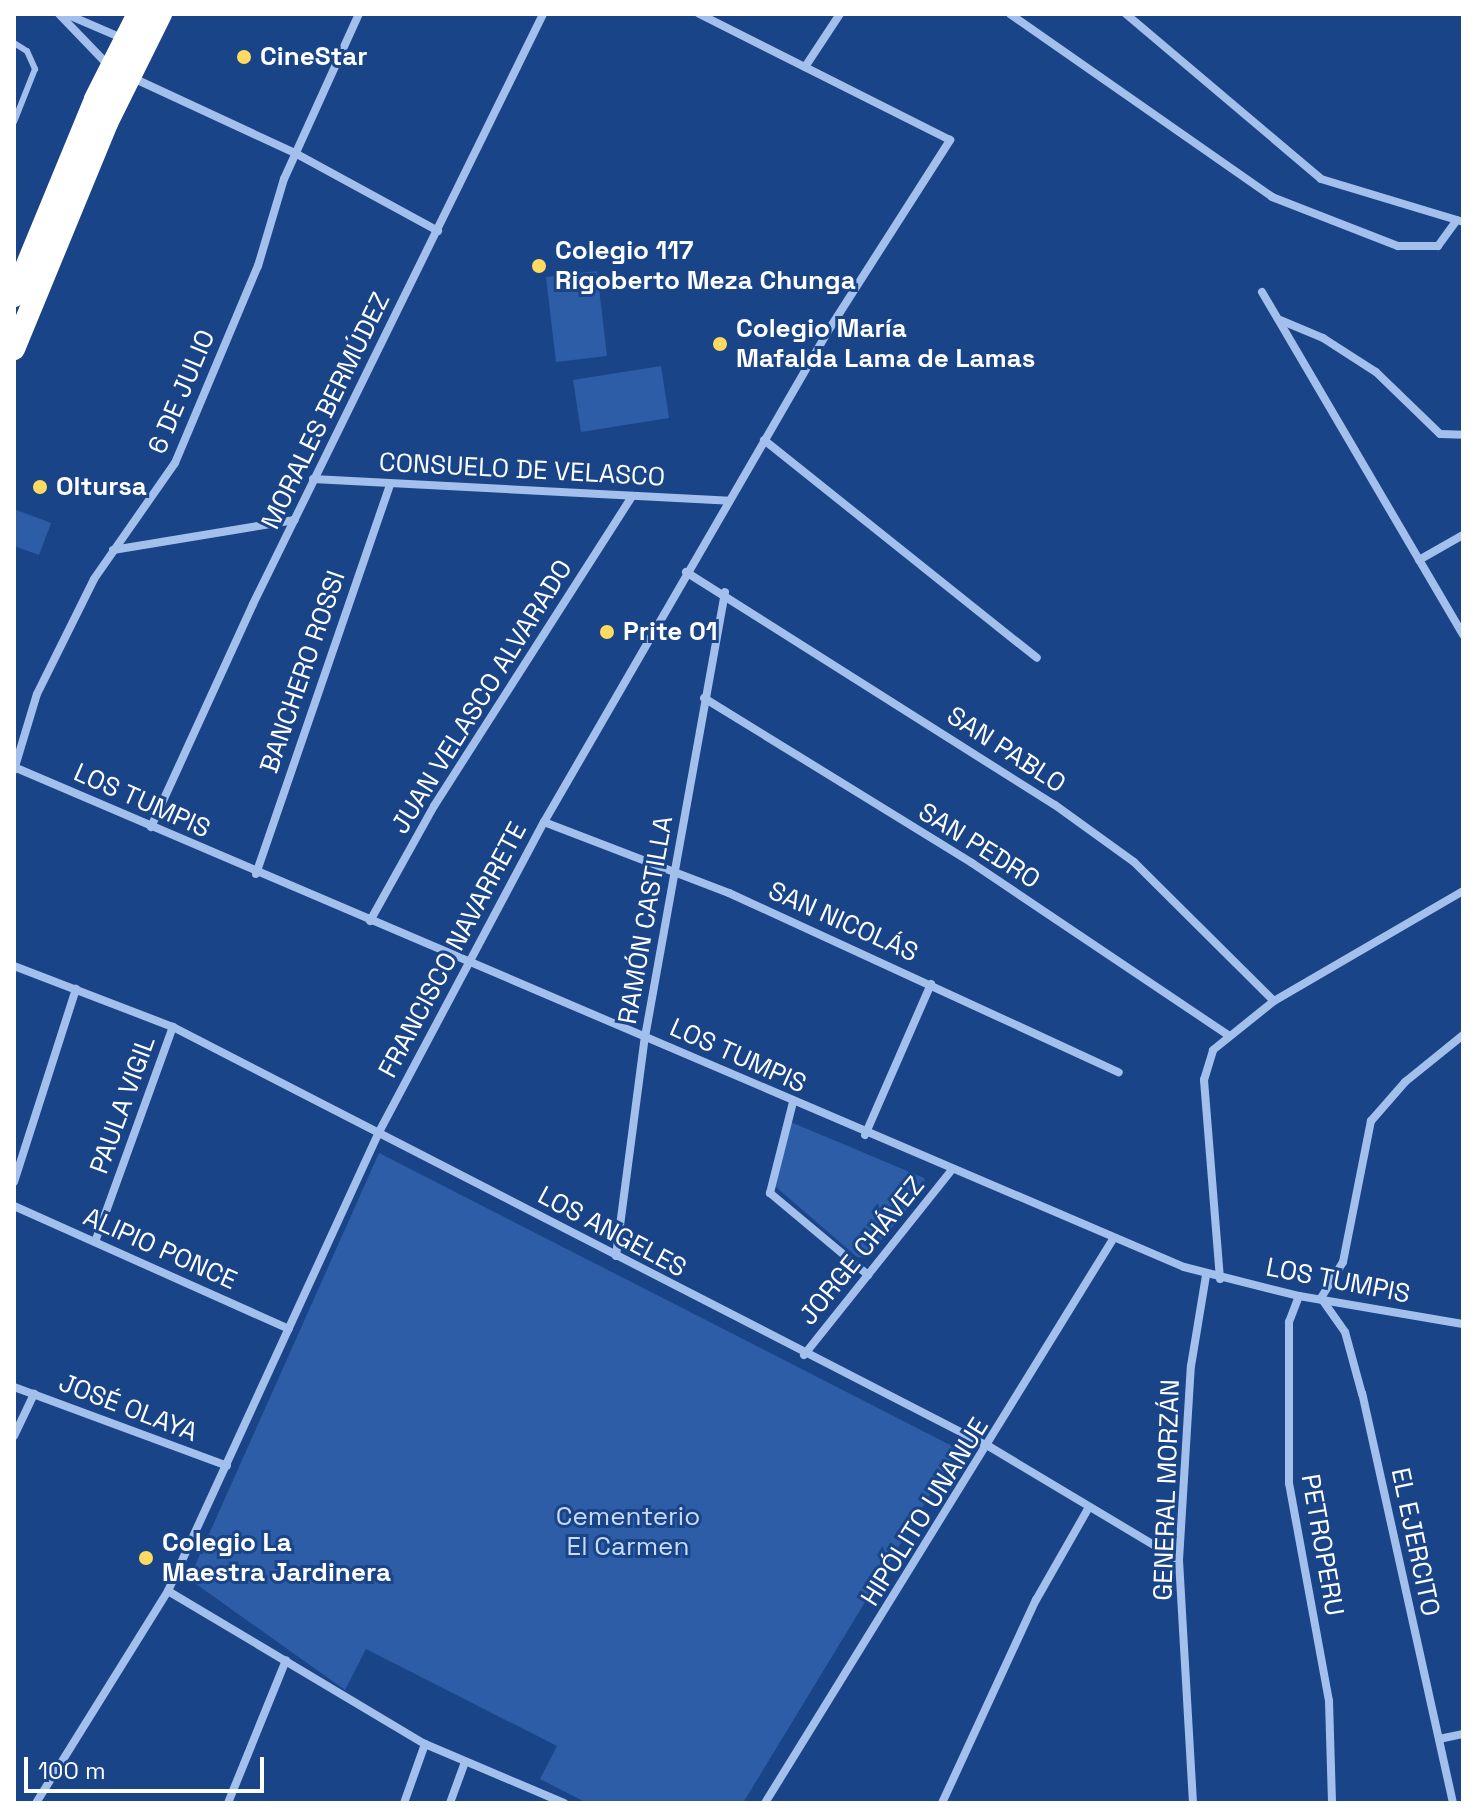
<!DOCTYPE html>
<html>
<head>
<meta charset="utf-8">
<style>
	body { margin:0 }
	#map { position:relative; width:1477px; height:1817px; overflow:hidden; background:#1a4488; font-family:"Space Grotesk",sans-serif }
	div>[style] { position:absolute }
	.green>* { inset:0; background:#2d5da6 }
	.lane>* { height:6px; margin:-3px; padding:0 3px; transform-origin:3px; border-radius:3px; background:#a3c0ec }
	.street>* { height:8px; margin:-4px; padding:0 4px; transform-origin:4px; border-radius:4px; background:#a3c0ec }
	.highway>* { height:22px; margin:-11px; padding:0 11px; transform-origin:11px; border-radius:11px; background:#fff }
	.dots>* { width:22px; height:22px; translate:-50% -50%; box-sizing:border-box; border:4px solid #1a4488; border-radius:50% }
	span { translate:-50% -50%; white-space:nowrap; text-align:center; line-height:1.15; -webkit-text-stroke:6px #1a4488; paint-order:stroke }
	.poi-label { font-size:26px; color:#fff; font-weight:700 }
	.left { translate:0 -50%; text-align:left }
	.street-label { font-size:26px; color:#fff }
	.park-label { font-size:26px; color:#c9dcf9 }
	.frame { position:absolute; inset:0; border:16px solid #fff; pointer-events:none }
	.scale { position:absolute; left:24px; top:1757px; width:240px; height:36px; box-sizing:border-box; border:4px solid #fff; border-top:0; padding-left:10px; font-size:24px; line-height:28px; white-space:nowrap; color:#fff; -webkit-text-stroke:6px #1a4488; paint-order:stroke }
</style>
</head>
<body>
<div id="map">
	<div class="green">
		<div style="clip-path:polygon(597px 271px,607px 356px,556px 362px,546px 277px)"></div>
		<div style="clip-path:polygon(661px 366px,669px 418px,581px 432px,573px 380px)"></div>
		<div style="clip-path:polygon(14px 509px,51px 523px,39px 555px,14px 546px)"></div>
		<div style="clip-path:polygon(793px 1123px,924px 1178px,925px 1188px,866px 1258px,857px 1257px,776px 1187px,785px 1125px)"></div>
		<div style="clip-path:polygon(379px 1153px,958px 1449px,743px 1803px,587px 1803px,540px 1779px,557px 1746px,366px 1649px,345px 1690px,189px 1579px)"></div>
	</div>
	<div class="lane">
		<div style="left:14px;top:43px;width:15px;rotate:32deg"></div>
		<div style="left:27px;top:51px;width:20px;rotate:66deg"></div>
		<div style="left:35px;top:69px;width:57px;rotate:111.6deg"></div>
	</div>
	<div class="street">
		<div style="left:59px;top:14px;width:72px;rotate:46.1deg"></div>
		<div style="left:66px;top:14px;width:63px;rotate:23.3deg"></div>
		<div style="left:1010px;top:14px;width:320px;rotate:34.9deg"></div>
		<div style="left:1272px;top:197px;width:135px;rotate:21.3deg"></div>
		<div style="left:1398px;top:246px;width:40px"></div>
		<div style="left:1438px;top:246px;width:32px;rotate:-54deg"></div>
		<div style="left:1126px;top:14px;width:255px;rotate:40.2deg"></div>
		<div style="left:1321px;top:179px;width:148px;rotate:16.8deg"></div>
		<div style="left:805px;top:67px;width:64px;rotate:-56.6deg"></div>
		<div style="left:131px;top:77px;width:181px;rotate:24.9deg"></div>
		<div style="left:295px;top:153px;width:163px;rotate:28.6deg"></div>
		<div style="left:1262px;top:292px;width:398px;rotate:59.6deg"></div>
		<div style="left:1280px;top:320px;width:47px;rotate:22.7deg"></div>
		<div style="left:1323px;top:338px;width:63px;rotate:32.7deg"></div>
		<div style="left:1376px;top:372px;width:89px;rotate:44.1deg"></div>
		<div style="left:1440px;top:434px;width:23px;rotate:2deg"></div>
		<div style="left:764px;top:440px;width:349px;rotate:38.6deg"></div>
		<div style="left:313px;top:479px;width:417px;rotate:3deg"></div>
		<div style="left:113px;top:550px;width:184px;rotate:-9.4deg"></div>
		<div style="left:1419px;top:560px;width:51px;rotate:-29.6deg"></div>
		<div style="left:686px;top:572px;width:436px;rotate:32.3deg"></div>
		<div style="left:1055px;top:805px;width:97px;rotate:35.8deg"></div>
		<div style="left:1134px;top:862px;width:197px;rotate:44.8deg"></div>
		<div style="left:704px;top:698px;width:315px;rotate:31.6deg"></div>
		<div style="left:972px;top:863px;width:310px;rotate:33.9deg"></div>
		<div style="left:14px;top:767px;width:1272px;rotate:23.14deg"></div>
		<div style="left:1184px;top:1267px;width:119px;rotate:14.2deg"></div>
		<div style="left:1299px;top:1296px;width:166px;rotate:9.7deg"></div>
		<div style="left:14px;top:770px;width:79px;rotate:-73.2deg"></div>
		<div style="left:37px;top:694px;width:128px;rotate:-63.6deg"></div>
		<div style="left:94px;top:579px;width:141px;rotate:-55.1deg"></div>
		<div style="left:175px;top:463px;width:214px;rotate:-67.2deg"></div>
		<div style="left:258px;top:266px;width:91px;rotate:-73.4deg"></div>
		<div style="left:284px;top:179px;width:181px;rotate:-65.6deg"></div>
		<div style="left:544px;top:822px;width:198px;rotate:21deg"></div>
		<div style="left:729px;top:893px;width:429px;rotate:24.7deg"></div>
		<div style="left:151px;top:827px;width:245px;rotate:-65.4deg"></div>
		<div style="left:253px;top:604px;width:657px;rotate:-63.82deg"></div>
		<div style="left:256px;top:874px;width:412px;rotate:-71deg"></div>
		<div style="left:370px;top:921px;width:132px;rotate:-60.9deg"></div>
		<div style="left:434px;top:806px;width:368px;rotate:-57.4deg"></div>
		<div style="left:14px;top:966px;width:170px;rotate:21deg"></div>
		<div style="left:173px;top:1027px;width:919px;rotate:27.21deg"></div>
		<div style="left:990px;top:1447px;width:220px;rotate:30.9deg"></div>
		<div style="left:793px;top:1102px;width:94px;rotate:104.2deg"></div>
		<div style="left:770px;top:1193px;width:128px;rotate:39.9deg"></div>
		<div style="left:865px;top:1135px;width:165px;rotate:-66.4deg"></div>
		<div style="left:14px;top:1182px;width:203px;rotate:-72.2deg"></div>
		<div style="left:14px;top:1206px;width:301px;rotate:24.1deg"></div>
		<div style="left:95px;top:1242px;width:229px;rotate:-70.1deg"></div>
		<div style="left:616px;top:1256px;width:221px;rotate:-82.5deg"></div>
		<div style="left:645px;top:1037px;width:452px;rotate:-79.8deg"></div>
		<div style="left:1220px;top:1279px;width:200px;rotate:-94.6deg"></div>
		<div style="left:1204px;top:1080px;width:31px;rotate:-73deg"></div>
		<div style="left:1213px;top:1050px;width:78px;rotate:-38.8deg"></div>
		<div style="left:1274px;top:1001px;width:219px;rotate:-30.2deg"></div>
		<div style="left:1299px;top:1296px;width:28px;rotate:111deg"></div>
		<div style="left:1289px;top:1322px;width:161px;rotate:90deg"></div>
		<div style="left:1289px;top:1483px;width:222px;rotate:79.6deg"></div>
		<div style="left:1329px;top:1701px;width:102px;rotate:88.3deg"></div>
		<div style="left:804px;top:1355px;width:234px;rotate:-51.4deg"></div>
		<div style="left:14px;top:1387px;width:227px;rotate:20.3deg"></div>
		<div style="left:14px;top:1436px;width:47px;rotate:-64.5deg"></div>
		<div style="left:168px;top:1591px;width:299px;rotate:30.8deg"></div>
		<div style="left:425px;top:1744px;width:151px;rotate:23deg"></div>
		<div style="left:1439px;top:1739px;width:25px;rotate:-12deg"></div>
		<div style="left:36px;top:1803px;width:250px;rotate:-58.1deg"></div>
		<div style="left:168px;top:1591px;width:505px;rotate:-65.31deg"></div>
		<div style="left:379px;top:1132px;width:351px;rotate:-62deg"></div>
		<div style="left:544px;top:822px;width:567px;rotate:-59.95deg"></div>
		<div style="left:828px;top:331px;width:227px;rotate:-57.4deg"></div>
		<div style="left:950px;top:140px;width:281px;rotate:-153.3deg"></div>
		<div style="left:228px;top:1803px;width:154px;rotate:-67.9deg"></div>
		<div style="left:404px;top:1803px;width:63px;rotate:-70.4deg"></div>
		<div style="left:450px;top:1803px;width:44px;rotate:-69.9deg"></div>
		<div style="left:765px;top:1803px;width:663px;rotate:-58.32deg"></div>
		<div style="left:942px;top:1803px;width:224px;rotate:-65.2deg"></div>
		<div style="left:1036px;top:1600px;width:105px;rotate:-60.3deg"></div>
		<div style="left:1193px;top:1803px;width:243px;rotate:-93.3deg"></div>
		<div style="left:1179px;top:1560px;width:194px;rotate:-86.5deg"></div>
		<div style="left:1191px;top:1366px;width:92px;rotate:-80.6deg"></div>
		<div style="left:1453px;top:1803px;width:419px;rotate:-102.5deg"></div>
		<div style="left:1362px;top:1394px;width:64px;rotate:-105.3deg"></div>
		<div style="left:1345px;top:1332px;width:42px;rotate:-125.2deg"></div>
		<div style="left:1321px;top:1298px;width:42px;rotate:-58.6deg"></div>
		<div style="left:1343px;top:1262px;width:144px;rotate:-78.8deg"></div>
		<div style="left:1371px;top:1121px;width:52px;rotate:-48.9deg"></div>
		<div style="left:1405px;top:1082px;width:75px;rotate:-39deg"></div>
	</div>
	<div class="highway">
		<div style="left:14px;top:296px;width:213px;rotate:-67.6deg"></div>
		<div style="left:95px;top:99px;width:95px;rotate:-63.2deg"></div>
		<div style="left:14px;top:349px;width:244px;rotate:-67.6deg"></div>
		<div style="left:107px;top:123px;width:122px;rotate:-63.6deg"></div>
	</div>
	<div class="dots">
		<div style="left:244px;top:57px;background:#feda60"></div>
		<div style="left:539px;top:266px;background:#feda60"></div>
		<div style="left:720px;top:344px;background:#feda60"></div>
		<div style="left:40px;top:487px;background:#feda60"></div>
		<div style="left:607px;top:632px;background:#feda60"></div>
		<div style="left:146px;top:1558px;background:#feda60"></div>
	</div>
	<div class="poi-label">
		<span class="left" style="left:260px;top:57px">CineStar</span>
		<span class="left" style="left:555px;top:266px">Colegio 117<br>Rigoberto Meza Chunga</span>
		<span class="left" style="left:736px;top:344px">Colegio María<br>Mafalda Lama de Lamas</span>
		<span class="left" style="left:56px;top:487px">Oltursa</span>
		<span class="left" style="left:623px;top:632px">Prite 01</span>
		<span class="left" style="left:162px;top:1558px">Colegio La<br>Maestra Jardinera</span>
	</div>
	<div class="street-label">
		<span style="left:182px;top:392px;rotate:-67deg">6 DE JULIO</span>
		<span style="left:326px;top:411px;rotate:-64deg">MORALES BERMÚDEZ</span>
		<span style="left:522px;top:470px;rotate:3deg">CONSUELO DE VELASCO</span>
		<span style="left:303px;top:672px;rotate:-71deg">BANCHERO ROSSI</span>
		<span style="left:482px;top:697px;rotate:-58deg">JUAN VELASCO ALVARADO</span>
		<span style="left:1006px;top:750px;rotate:33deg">SAN PABLO</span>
		<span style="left:142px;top:801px;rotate:24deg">LOS TUMPIS</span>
		<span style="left:979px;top:846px;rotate:32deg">SAN PEDRO</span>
		<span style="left:646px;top:920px;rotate:-80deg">RAMÓN CASTILLA</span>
		<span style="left:843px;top:922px;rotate:24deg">SAN NICOLÁS</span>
		<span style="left:453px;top:950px;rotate:-62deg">FRANCISCO NAVARRETE</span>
		<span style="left:738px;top:1056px;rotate:24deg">LOS TUMPIS</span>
		<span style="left:123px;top:1105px;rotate:-70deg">PAULA VIGIL</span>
		<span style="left:612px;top:1232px;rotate:28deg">LOS ANGELES</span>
		<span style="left:160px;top:1249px;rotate:24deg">ALIPIO PONCE</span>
		<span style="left:862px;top:1251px;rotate:-51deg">JORGE CHÁVEZ</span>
		<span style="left:1338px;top:1281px;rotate:11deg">LOS TUMPIS</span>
		<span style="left:128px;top:1408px;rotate:21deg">JOSÉ OLAYA</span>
		<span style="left:1167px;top:1490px;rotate:-88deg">GENERAL MORZÁN</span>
		<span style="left:925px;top:1512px;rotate:-58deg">HIPÓLITO UNANUE</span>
		<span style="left:1415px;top:1542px;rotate:78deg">EL EJERCITO</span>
		<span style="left:1322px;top:1545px;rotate:80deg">PETROPERU</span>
	</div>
	<div class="park-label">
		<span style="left:628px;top:1532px">Cementerio<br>El Carmen</span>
	</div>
	<div class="frame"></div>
	<div class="scale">100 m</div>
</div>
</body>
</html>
